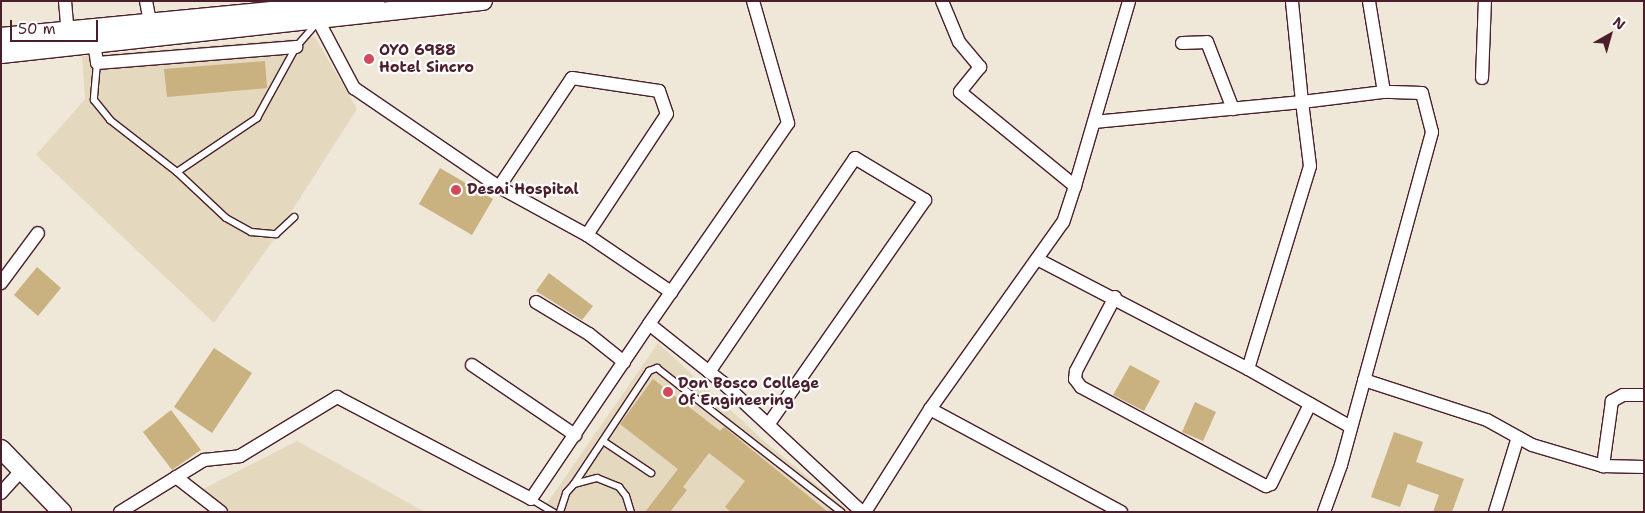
<!DOCTYPE html>
<html>
<head>
<meta charset="utf-8">
<style>
	body { margin:0 }
	#map { position:relative; width:1645px; height:513px; overflow:hidden; background:#efe8d9; font-family:"Shantell Sans",sans-serif }
	div>[style] { position:absolute }
	.built>* { inset:0; background:#e4d8be }
	.building>* { inset:0; background:#c9b180 }
	.roads { filter:drop-shadow(1px 0 #4a1f2b) drop-shadow(-1px 0 #4a1f2b) drop-shadow(0 1px #4a1f2b) drop-shadow(0 -1px #4a1f2b) }
	.lane>* { height:6px; margin:-3px; padding:0 3px; transform-origin:3px; border-radius:3px; background:#fff }
	.street>* { height:12px; margin:-6px; padding:0 6px; transform-origin:6px; border-radius:6px; background:#fff }
	.secondary>* { height:18px; margin:-9px; padding:0 9px; transform-origin:9px; border-radius:9px; background:#fff }
	.dots>* { width:14px; height:14px; translate:-50% -50%; box-sizing:border-box; border:2px solid #fff; border-radius:50% }
	span { translate:-50% -50%; white-space:nowrap; text-align:center; line-height:1.15; -webkit-text-stroke:4.5px #fff; paint-order:stroke }
	.poi-label { font-size:15px; color:#4a1f2b; font-weight:700 }
	.left { translate:0 -50%; text-align:left }
	.frame { position:absolute; inset:0; border:2px solid #4a1f2b; pointer-events:none }
	.north { position:absolute; left:1585px; top:10px; width:50px; height:50px; -webkit-text-stroke:4px #fff; paint-order:stroke; rotate:38deg; font-size:14px; font-weight:700; line-height:20px; text-align:center; color:#4a1f2b }
	.north::after { content:''; display:block; margin:auto; width:18px; height:22px; background:#4a1f2b; clip-path:polygon(50% 0,100% 100%,50% 72%,0 100%) }
	.scale { position:absolute; left:10px; top:20px; width:88px; height:22px; box-sizing:border-box; border:2px solid #4a1f2b; border-top:0; padding-left:6px; font-size:15px; line-height:18px; white-space:nowrap; color:#4a1f2b; -webkit-text-stroke:4px #fff; paint-order:stroke }
</style>
</head>
<body>
<div id="map">
	<div class="built">
		<div style="clip-path:polygon(315px 37px,357px 109px,270px 245px,214px 323px,36px 155px,85px 99px,82px 56px)"></div>
		<div style="clip-path:polygon(658px 343px,764px 441px,850px 512px,541px 512px)"></div>
		<div style="clip-path:polygon(297px 441px,425px 512px,227px 512px,201px 490px)"></div>
	</div>
	<div class="building">
		<div style="clip-path:polygon(265px 61px,267px 88px,167px 97px,164px 69px)"></div>
		<div style="clip-path:polygon(440px 168px,493px 199px,472px 235px,419px 204px)"></div>
		<div style="clip-path:polygon(37px 267px,61px 288px,38px 316px,14px 295px)"></div>
		<div style="clip-path:polygon(549px 273px,593px 306px,582px 320px,536px 291px)"></div>
		<div style="clip-path:polygon(214px 348px,252px 373px,212px 433px,174px 407px)"></div>
		<div style="clip-path:polygon(1130px 365px,1160px 381px,1144px 411px,1113px 395px)"></div>
		<div style="clip-path:polygon(653px 379px,720px 431px,724px 427px,828px 512px,731px 512px,725px 507px,745px 481px,709px 453px,683px 487px,687px 490px,670px 512px,645px 512px,678px 469px,620px 424px)"></div>
		<div style="clip-path:polygon(1195px 402px,1216px 412px,1203px 441px,1182px 432px)"></div>
		<div style="clip-path:polygon(171px 410px,201px 450px,172px 470px,143px 432px)"></div>
		<div style="clip-path:polygon(1394px 432px,1423px 442px,1416px 462px,1464px 479px,1452px 512px,1433px 512px,1439px 495px,1408px 484px,1400px 507px,1371px 497px)"></div>
	</div>
	<div class="roads">
		<div class="lane">
			<div style="left:97px;top:63px;width:37px;rotate:95deg"></div>
			<div style="left:94px;top:100px;width:26px;rotate:51deg"></div>
			<div style="left:110px;top:120px;width:85px;rotate:37.8deg"></div>
			<div style="left:177px;top:172px;width:97px;rotate:-34deg"></div>
			<div style="left:257px;top:118px;width:81px;rotate:-61.2deg"></div>
			<div style="left:296px;top:47px;width:33px;rotate:-49deg"></div>
			<div style="left:177px;top:172px;width:67px;rotate:43.2deg"></div>
			<div style="left:226px;top:218px;width:29px;rotate:29deg"></div>
			<div style="left:251px;top:232px;width:25px;rotate:5deg"></div>
			<div style="left:276px;top:234px;width:25px;rotate:-43deg"></div>
			<div style="left:603px;top:441px;width:58px;rotate:33.7deg"></div>
			<div style="left:574px;top:484px;width:136px;rotate:-56.4deg"></div>
			<div style="left:649px;top:371px;width:9px;rotate:-21deg"></div>
			<div style="left:657px;top:368px;width:234px;rotate:38deg"></div>
			<div style="left:531px;top:499px;width:26px;rotate:31deg"></div>
			<div style="left:560px;top:512px;width:20px;rotate:-72deg"></div>
			<div style="left:566px;top:493px;width:12px;rotate:-48deg"></div>
			<div style="left:574px;top:484px;width:24px;rotate:-15deg"></div>
			<div style="left:597px;top:478px;width:24px;rotate:22deg"></div>
			<div style="left:619px;top:487px;width:11px;rotate:52deg"></div>
			<div style="left:626px;top:496px;width:17px;rotate:73deg"></div>
		</div>
		<div class="street">
			<div style="left:65px;top:1px;width:32px;rotate:85deg"></div>
			<div style="left:146px;top:1px;width:21px;rotate:79deg"></div>
			<div style="left:942px;top:1px;width:44px;rotate:67.5deg"></div>
			<div style="left:959px;top:42px;width:33px;rotate:50deg"></div>
			<div style="left:980px;top:67px;width:32px;rotate:129deg"></div>
			<div style="left:960px;top:92px;width:149px;rotate:39.3deg"></div>
			<div style="left:1075px;top:186px;width:38px;rotate:108deg"></div>
			<div style="left:1063px;top:222px;width:229px;rotate:125.4deg"></div>
			<div style="left:930px;top:409px;width:217px;rotate:28.3deg"></div>
			<div style="left:317px;top:12px;width:10px;rotate:79deg"></div>
			<div style="left:319px;top:22px;width:75px;rotate:62.1deg"></div>
			<div style="left:354px;top:88px;width:176px;rotate:34.3deg"></div>
			<div style="left:499px;top:187px;width:131px;rotate:-56.2deg"></div>
			<div style="left:572px;top:78px;width:88px;rotate:8.5deg"></div>
			<div style="left:659px;top:91px;width:24px;rotate:71deg"></div>
			<div style="left:667px;top:114px;width:145px;rotate:123.5deg"></div>
			<div style="left:587px;top:235px;width:102px;rotate:34.2deg"></div>
			<div style="left:94px;top:43px;width:20px;rotate:81deg"></div>
			<div style="left:97px;top:63px;width:200px;rotate:-4.6deg"></div>
			<div style="left:1182px;top:43px;width:25px;rotate:-2deg"></div>
			<div style="left:1207px;top:42px;width:72px;rotate:68.8deg"></div>
			<div style="left:1482px;top:78px;width:77px;rotate:-87.8deg"></div>
			<div style="left:1094px;top:122px;width:209px;rotate:-5.5deg"></div>
			<div style="left:1302px;top:102px;width:101px;rotate:-95.7deg"></div>
			<div style="left:1075px;top:186px;width:193px;rotate:-73.7deg"></div>
			<div style="left:499px;top:187px;width:100px;rotate:28.6deg"></div>
			<div style="left:1037px;top:259px;width:238px;rotate:27.5deg"></div>
			<div style="left:1px;top:283px;width:62px;rotate:-53.5deg"></div>
			<div style="left:1115px;top:297px;width:84px;rotate:117.8deg"></div>
			<div style="left:1076px;top:371px;width:8px;rotate:97deg"></div>
			<div style="left:1075px;top:379px;width:10px;rotate:53deg"></div>
			<div style="left:1081px;top:387px;width:210px;rotate:28.2deg"></div>
			<div style="left:1266px;top:486px;width:5px;rotate:-22deg"></div>
			<div style="left:1271px;top:484px;width:89px;rotate:-64deg"></div>
			<div style="left:536px;top:302px;width:62px;rotate:31.1deg"></div>
			<div style="left:589px;top:334px;width:45px;rotate:38.7deg"></div>
			<div style="left:649px;top:324px;width:244px;rotate:-55.3deg"></div>
			<div style="left:788px;top:123px;width:127px;rotate:-106deg"></div>
			<div style="left:472px;top:365px;width:125px;rotate:34.2deg"></div>
			<div style="left:709px;top:372px;width:259px;rotate:-55.7deg"></div>
			<div style="left:855px;top:158px;width:82px;rotate:31deg"></div>
			<div style="left:925px;top:200px;width:273px;rotate:124.9deg"></div>
			<div style="left:1364px;top:380px;width:129px;rotate:18deg"></div>
			<div style="left:1487px;top:420px;width:51px;rotate:29.1deg"></div>
			<div style="left:1532px;top:445px;width:74px;rotate:16.5deg"></div>
			<div style="left:1644px;top:395px;width:21px;rotate:180deg"></div>
			<div style="left:1623px;top:395px;width:13px;rotate:151deg"></div>
			<div style="left:1612px;top:401px;width:66px;rotate:97.9deg"></div>
			<div style="left:1603px;top:466px;width:41px;rotate:1.4deg"></div>
			<div style="left:1351px;top:427px;width:118px;rotate:-150.6deg"></div>
			<div style="left:1248px;top:369px;width:212px;rotate:-73deg"></div>
			<div style="left:1310px;top:166px;width:64px;rotate:-97.1deg"></div>
			<div style="left:1302px;top:102px;width:83px;rotate:-7deg"></div>
			<div style="left:176px;top:477px;width:57px;rotate:37.9deg"></div>
			<div style="left:1px;top:493px;width:31px;rotate:-48deg"></div>
			<div style="left:120px;top:512px;width:99px;rotate:-31.8deg"></div>
			<div style="left:204px;top:460px;width:36px;rotate:-6deg"></div>
			<div style="left:240px;top:456px;width:114px;rotate:-31.3deg"></div>
			<div style="left:337px;top:397px;width:219px;rotate:27.7deg"></div>
			<div style="left:531px;top:499px;width:211px;rotate:-56deg"></div>
			<div style="left:649px;top:324px;width:93px;rotate:38.5deg"></div>
			<div style="left:722px;top:382px;width:191px;rotate:42.9deg"></div>
			<div style="left:865px;top:512px;width:122px;rotate:-57.7deg"></div>
			<div style="left:1324px;top:512px;width:50px;rotate:-70.1deg"></div>
			<div style="left:1341px;top:465px;width:345px;rotate:-74.7deg"></div>
			<div style="left:1432px;top:132px;width:40px;rotate:-104.4deg"></div>
			<div style="left:1422px;top:93px;width:38px;rotate:-178deg"></div>
			<div style="left:1384px;top:92px;width:92px;rotate:-99.4deg"></div>
			<div style="left:1495px;top:512px;width:78px;rotate:-73deg"></div>
		</div>
		<div class="secondary">
			<div style="left:1px;top:37px;width:376px;rotate:-5.5deg"></div>
			<div style="left:1px;top:54px;width:485px;rotate:-6.3deg"></div>
			<div style="left:1px;top:449px;width:88px;rotate:45.9deg"></div>
		</div>
	</div>
	<div class="dots">
		<div style="left:369px;top:59px;background:#d1495b"></div>
		<div style="left:456px;top:190px;background:#d1495b"></div>
		<div style="left:668px;top:392px;background:#d1495b"></div>
	</div>
	<div class="poi-label">
		<span class="left" style="left:379px;top:59px">OYO 6988<br>Hotel Sincro</span>
		<span class="left" style="left:467px;top:190px">Desai Hospital</span>
		<span class="left" style="left:678px;top:392px">Don Bosco College<br>Of Engineering</span>
	</div>
	<div class="frame"></div>
	<div class="north">N</div>
	<div class="scale">50 m</div>
</div>
</body>
</html>
